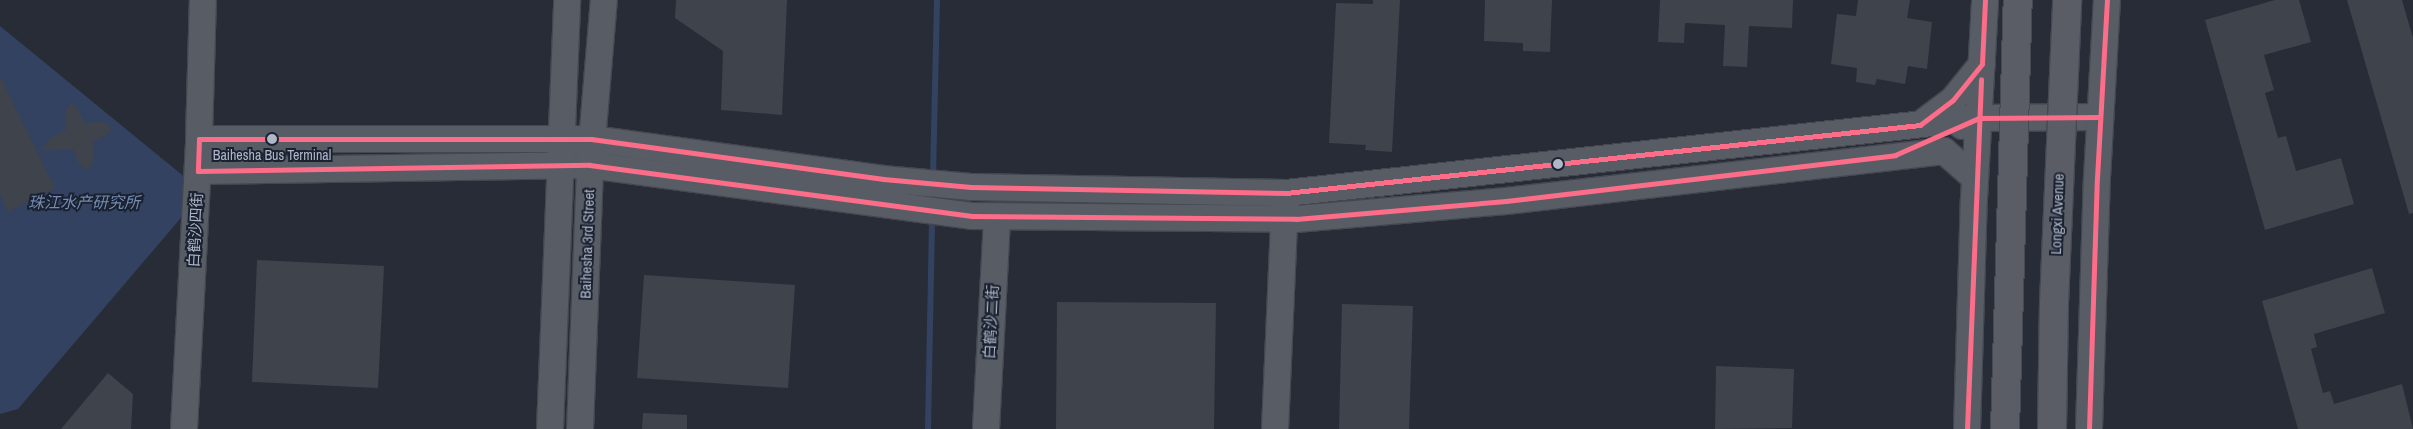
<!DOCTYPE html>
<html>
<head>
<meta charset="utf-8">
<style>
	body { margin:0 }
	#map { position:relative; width:2413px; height:429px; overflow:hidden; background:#272c37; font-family:"Archivo Narrow","Noto Sans SC",sans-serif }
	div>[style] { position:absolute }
	.water>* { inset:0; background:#334261 }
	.stream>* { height:5.5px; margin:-2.75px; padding:0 2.75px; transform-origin:2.75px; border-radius:2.75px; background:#334261 }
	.building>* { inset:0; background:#3f434c }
	.roads { filter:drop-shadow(1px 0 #444750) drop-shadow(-1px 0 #444750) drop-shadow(0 1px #444750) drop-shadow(0 -1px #444750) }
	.minor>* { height:26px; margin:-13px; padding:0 13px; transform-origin:13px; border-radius:13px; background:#585c64 }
	.bridges { filter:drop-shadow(1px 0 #444953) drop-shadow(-1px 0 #444953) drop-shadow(0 1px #444953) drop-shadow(0 -1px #444953) }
	.major-bridge>* { height:28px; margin:-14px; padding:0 14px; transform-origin:14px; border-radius:14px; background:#5a5d66 }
	.bus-1>* { height:5px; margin:-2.5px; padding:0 2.5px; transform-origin:2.5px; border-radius:2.5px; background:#fb6d88 }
	.dots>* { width:14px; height:14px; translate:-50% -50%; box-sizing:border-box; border:2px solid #1a2231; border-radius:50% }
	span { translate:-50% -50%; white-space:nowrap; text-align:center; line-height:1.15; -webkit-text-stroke:4px #1a2231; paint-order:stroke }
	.bus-label { font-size:14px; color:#b0b7c8 }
	.street-label { font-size:15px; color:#b0b7c8 }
	.water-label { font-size:16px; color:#768bb2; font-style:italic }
</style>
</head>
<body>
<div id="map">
	<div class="water">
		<div style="clip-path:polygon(0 26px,203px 192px,18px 409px,0 414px)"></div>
	</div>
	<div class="stream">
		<div style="left:933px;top:177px;width:177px;rotate:-88.7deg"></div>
		<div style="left:928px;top:429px;width:213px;rotate:-88.9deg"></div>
	</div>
	<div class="building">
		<div style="clip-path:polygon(676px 0,787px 0,782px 115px,721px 110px,723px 51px,675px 18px)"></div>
		<div style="clip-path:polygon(1373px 0,1400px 0,1392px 152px,1365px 150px,1366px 145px,1329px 143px,1336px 3px,1373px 4px)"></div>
		<div style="clip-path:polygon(1485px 0,1552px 0,1550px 52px,1523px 51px,1523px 43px,1484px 41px)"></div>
		<div style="clip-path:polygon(1660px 0,1793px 0,1792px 28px,1749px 26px,1747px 67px,1723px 66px,1725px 25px,1685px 23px,1684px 43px,1658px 42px)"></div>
		<div style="clip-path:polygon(1858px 0,1910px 0,1907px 18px,1932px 22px,1927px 69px,1908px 66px,1905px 84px,1877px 79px,1875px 85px,1856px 82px,1857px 68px,1831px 64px,1837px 14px,1856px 16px)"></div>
		<div style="clip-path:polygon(2275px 0,2299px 0,2311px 42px,2264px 55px,2274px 90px,2265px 93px,2278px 138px,2286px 136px,2296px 171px,2341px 158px,2354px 204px,2265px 230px,2205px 20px)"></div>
		<div style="clip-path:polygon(2347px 0,2402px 0,2413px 38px,2413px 213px,2409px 214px)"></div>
		<div style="clip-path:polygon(0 76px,55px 188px,8px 212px,0 195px)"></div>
		<div style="clip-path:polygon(70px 103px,78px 109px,85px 123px,102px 122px,112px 127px,107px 135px,93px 141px,93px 161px,88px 170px,79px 164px,73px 149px,42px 151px,51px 137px,66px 130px,65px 113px)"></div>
		<div style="clip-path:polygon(257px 260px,384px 266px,378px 388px,252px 382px)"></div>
		<div style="clip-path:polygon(2372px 268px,2385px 313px,2314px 334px,2317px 347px,2311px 349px,2323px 393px,2330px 391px,2334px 404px,2402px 384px,2413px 429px,2298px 429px,2262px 301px)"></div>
		<div style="clip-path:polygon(644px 275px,795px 285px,788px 388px,637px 378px)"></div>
		<div style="clip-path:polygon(1057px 302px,1216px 303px,1214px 429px,1056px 429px)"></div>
		<div style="clip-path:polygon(1342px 304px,1413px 306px,1409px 429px,1339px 429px)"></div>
		<div style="clip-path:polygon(1716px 366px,1794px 369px,1792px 428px,1715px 429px)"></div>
		<div style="clip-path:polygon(108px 373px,133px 394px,131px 429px,61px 429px)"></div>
		<div style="clip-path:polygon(643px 413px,687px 415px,687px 429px,642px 429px)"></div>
	</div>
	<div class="roads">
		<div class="minor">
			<div style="left:1921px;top:124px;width:40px;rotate:-37deg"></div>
			<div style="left:1953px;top:100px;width:46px;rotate:-51.1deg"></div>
			<div style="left:1962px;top:126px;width:19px;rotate:-25deg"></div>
			<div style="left:1979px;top:118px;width:121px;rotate:-0.5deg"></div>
			<div style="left:199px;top:139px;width:393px"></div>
			<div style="left:592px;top:139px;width:294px;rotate:7.8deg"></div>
			<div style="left:883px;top:179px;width:88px;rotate:5.2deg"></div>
			<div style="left:971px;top:187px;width:315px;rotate:1.1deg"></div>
			<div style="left:1286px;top:193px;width:697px;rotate:-6.18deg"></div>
			<div style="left:198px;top:171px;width:392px;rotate:-0.9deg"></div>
			<div style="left:590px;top:165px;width:385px;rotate:7.6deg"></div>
			<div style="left:972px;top:216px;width:324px;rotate:0.5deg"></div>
			<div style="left:1296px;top:219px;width:211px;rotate:-4.9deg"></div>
			<div style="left:1506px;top:201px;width:441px;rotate:-6.5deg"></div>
			<div style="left:1944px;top:151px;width:41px;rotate:41.1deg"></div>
			<div style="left:184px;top:429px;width:290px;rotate:-87deg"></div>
			<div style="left:199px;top:139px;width:139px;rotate:-88.4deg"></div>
			<div style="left:550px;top:429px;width:429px;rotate:-87.7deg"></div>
			<div style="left:580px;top:429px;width:264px;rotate:-87.8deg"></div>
			<div style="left:590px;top:165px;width:166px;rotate:-85.2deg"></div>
			<div style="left:986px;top:429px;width:213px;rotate:-87deg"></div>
			<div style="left:1275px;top:429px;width:228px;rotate:-87.5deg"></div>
			<div style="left:1967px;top:429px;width:230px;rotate:-88.3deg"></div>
			<div style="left:1974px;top:199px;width:199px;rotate:-86.8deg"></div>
			<div style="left:2089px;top:429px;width:251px;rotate:-88.2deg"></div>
			<div style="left:2097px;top:178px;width:178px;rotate:-86.8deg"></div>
		</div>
	</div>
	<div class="bridges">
		<div class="major-bridge">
			<div style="left:2005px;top:429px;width:429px;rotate:-88.3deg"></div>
			<div style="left:2052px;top:429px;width:126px;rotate:-89.1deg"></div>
			<div style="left:2054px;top:303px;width:303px;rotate:-87.5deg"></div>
		</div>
	</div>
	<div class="bus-1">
		<div style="left:1985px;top:0;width:64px;rotate:92.7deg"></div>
		<div style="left:1982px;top:64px;width:46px;rotate:128.9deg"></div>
		<div style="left:1953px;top:100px;width:41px;rotate:142.9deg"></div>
		<div style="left:1920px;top:125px;width:638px;rotate:173.88deg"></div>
		<div style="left:1286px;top:193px;width:315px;rotate:-178.9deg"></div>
		<div style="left:971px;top:187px;width:88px;rotate:-174.8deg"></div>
		<div style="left:883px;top:179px;width:294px;rotate:-172.2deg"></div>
		<div style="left:592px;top:139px;width:393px;rotate:180deg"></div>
		<div style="left:199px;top:139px;width:32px;rotate:92deg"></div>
		<div style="left:198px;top:171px;width:392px;rotate:-0.9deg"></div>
		<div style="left:590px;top:165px;width:385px;rotate:7.6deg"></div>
		<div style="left:972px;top:216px;width:324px;rotate:0.5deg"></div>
		<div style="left:1296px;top:219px;width:211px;rotate:-4.9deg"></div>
		<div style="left:1506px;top:201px;width:392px;rotate:-6.7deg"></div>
		<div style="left:1895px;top:155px;width:92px;rotate:-23.8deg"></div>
		<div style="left:1979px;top:118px;width:121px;rotate:-0.5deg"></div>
		<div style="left:1967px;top:429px;width:350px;rotate:-87.7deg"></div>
		<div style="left:2089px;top:429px;width:251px;rotate:-88.2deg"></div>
		<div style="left:2097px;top:178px;width:178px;rotate:-86.8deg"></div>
	</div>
	<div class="dots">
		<div style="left:272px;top:139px;background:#b0b7c8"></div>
		<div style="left:1558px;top:164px;background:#b0b7c8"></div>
	</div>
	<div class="bus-label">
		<span style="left:272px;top:155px">Baihesha Bus Terminal</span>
	</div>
	<div class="street-label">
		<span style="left:2057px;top:214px;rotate:-88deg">Longxi Avenue</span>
		<span style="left:195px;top:230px;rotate:-87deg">白鹤沙四街</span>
		<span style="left:587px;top:244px;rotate:-88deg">Baihesha 3rd Street</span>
		<span style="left:991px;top:322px;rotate:-87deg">白鹤沙二街</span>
	</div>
	<div class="water-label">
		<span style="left:84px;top:202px">珠江水产研究所</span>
	</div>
</div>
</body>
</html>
